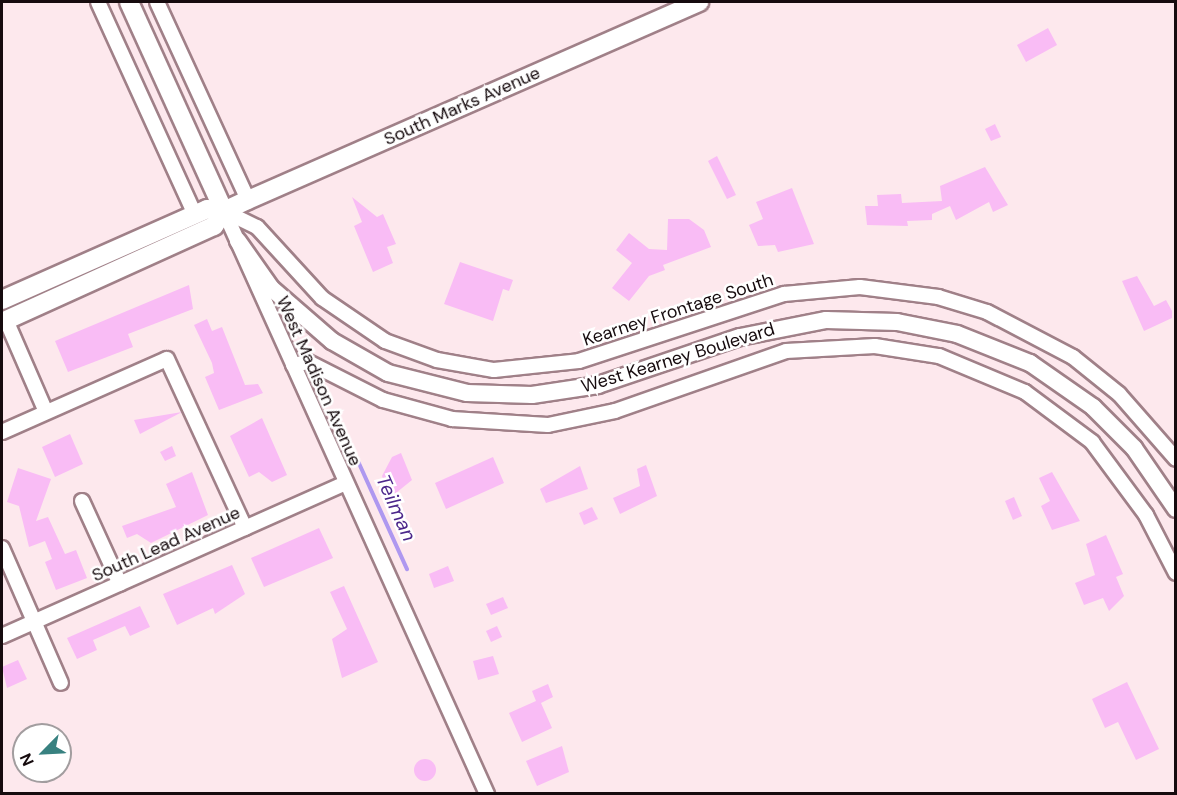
<!DOCTYPE html>
<html>
<head>
<meta charset="utf-8">
<style>
	body { margin:0 }
	#map { position:relative; width:1177px; height:795px; overflow:hidden; background:#fde8ed; font-family:"DM Sans",sans-serif }
	div>[style] { position:absolute }
	.stream>* { height:4px; margin:-2px; padding:0 2px; transform-origin:2px; border-radius:2px; background:#ae98f0 }
	.building>* { inset:0; background:#f9bcf5 }
	.round { border-radius:50% }
	.roads { filter:drop-shadow(2px 0 #a08088) drop-shadow(-2px 0 #a08088) drop-shadow(0 2px #a08088) drop-shadow(0 -2px #a08088) }
	.minor>* { height:14px; margin:-7px; padding:0 7px; transform-origin:7px; border-radius:7px; background:#fff }
	.tertiary>* { height:16px; margin:-8px; padding:0 8px; transform-origin:8px; border-radius:8px; background:#fff }
	.secondary>* { height:18px; margin:-9px; padding:0 9px; transform-origin:9px; border-radius:9px; background:#fff }
	span { translate:-50% -50%; white-space:nowrap; text-align:center; line-height:1.15; -webkit-text-stroke:5px #fff; paint-order:stroke }
	.street-label { font-size:18px; color:#160b0e }
	.water-label { font-size:20px; color:#4c278b; font-style:italic }
	.frame { position:absolute; inset:0; border:3px solid #160b0e; pointer-events:none }
	.north { position:absolute; left:12px; top:723px; width:60px; height:60px; box-sizing:border-box; background:#fff; border:2px solid #a29d9f; border-radius:50%; rotate:246deg; font-size:16px; font-weight:700; line-height:24px; text-align:center; color:#160b0e }
	.north::after { content:''; display:block; margin:auto; width:21px; height:27px; background:#388180; clip-path:polygon(50% 0,100% 100%,50% 72%,0 100%) }
</style>
</head>
<body>
<div id="map">
	<div class="stream">
		<div style="left:357px;top:459px;width:121px;rotate:65.6deg"></div>
	</div>
	<div class="building">
		<div style="clip-path:polygon(1048px 28px,1057px 45px,1026px 62px,1017px 45px)"></div>
		<div style="clip-path:polygon(995px 124px,1001px 137px,991px 141px,985px 129px)"></div>
		<div style="clip-path:polygon(717px 156px,736px 195px,727px 199px,708px 161px)"></div>
		<div style="clip-path:polygon(985px 167px,1008px 205px,993px 212px,989px 202px,956px 220px,950px 206px,932px 214px,932px 220px,907px 221px,908px 226px,867px 225px,865px 206px,878px 206px,877px 195px,901px 194px,902px 203px,942px 201px,940px 186px)"></div>
		<div style="clip-path:polygon(792px 188px,814px 244px,778px 252px,775px 245px,758px 246px,749px 225px,763px 219px,756px 202px)"></div>
		<div style="clip-path:polygon(352px 197px,377px 217px,383px 214px,396px 244px,387px 247px,393px 263px,373px 272px,354px 226px,362px 222px)"></div>
		<div style="clip-path:polygon(668px 219px,689px 219px,704px 230px,711px 247px,663px 265px,665px 270px,649px 276px,629px 301px,612px 288px,632px 263px,616px 250px,629px 233px,649px 249px,667px 250px)"></div>
		<div style="clip-path:polygon(460px 262px,513px 280px,509px 291px,503px 289px,493px 321px,444px 304px)"></div>
		<div style="clip-path:polygon(1137px 276px,1154px 306px,1166px 300px,1172px 311px,1172px 318px,1144px 331px,1122px 281px)"></div>
		<div style="clip-path:polygon(189px 285px,193px 309px,128px 334px,133px 347px,68px 372px,55px 341px)"></div>
		<div style="clip-path:polygon(207px 319px,212px 331px,222px 327px,245px 385px,258px 384px,263px 393px,219px 410px,205px 377px,214px 373px,212px 363px,194px 325px)"></div>
		<div style="clip-path:polygon(182px 412px,140px 434px,134px 420px)"></div>
		<div style="clip-path:polygon(262px 418px,287px 475px,272px 482px,259px 472px,249px 477px,230px 436px)"></div>
		<div style="clip-path:polygon(70px 434px,83px 464px,55px 477px,42px 447px)"></div>
		<div style="clip-path:polygon(172px 446px,176px 456px,165px 461px,160px 452px)"></div>
		<div style="clip-path:polygon(401px 453px,412px 480px,391px 497px,382px 476px,392px 457px)"></div>
		<div style="clip-path:polygon(493px 457px,504px 483px,446px 509px,435px 483px)"></div>
		<div style="clip-path:polygon(646px 465px,657px 496px,620px 514px,613px 498px,640px 486px,637px 469px)"></div>
		<div style="clip-path:polygon(580px 466px,588px 489px,546px 503px,540px 489px)"></div>
		<div style="clip-path:polygon(18px 468px,51px 479px,36px 521px,48px 517px,65px 554px,76px 550px,87px 578px,56px 590px,45px 562px,52px 559px,45px 541px,29px 547px,19px 506px,7px 502px)"></div>
		<div style="clip-path:polygon(192px 472px,208px 515px,151px 543px,137px 534px,127px 538px,122px 526px,176px 507px,166px 484px)"></div>
		<div style="clip-path:polygon(1052px 472px,1080px 521px,1052px 530px,1041px 506px,1050px 501px,1039px 478px)"></div>
		<div style="clip-path:polygon(1014px 497px,1022px 516px,1013px 520px,1005px 501px)"></div>
		<div style="clip-path:polygon(592px 507px,598px 519px,584px 525px,579px 513px)"></div>
		<div style="clip-path:polygon(319px 528px,333px 558px,264px 587px,251px 558px)"></div>
		<div style="clip-path:polygon(1106px 535px,1123px 574px,1116px 577px,1124px 596px,1109px 611px,1103px 598px,1084px 605px,1075px 583px,1095px 575px,1086px 544px)"></div>
		<div style="clip-path:polygon(232px 565px,245px 594px,215px 614px,213px 608px,177px 625px,163px 594px)"></div>
		<div style="clip-path:polygon(448px 566px,454px 581px,434px 588px,429px 574px)"></div>
		<div style="clip-path:polygon(344px 586px,378px 662px,342px 678px,332px 639px,347px 629px,330px 592px)"></div>
		<div style="clip-path:polygon(503px 597px,508px 608px,491px 615px,486px 604px)"></div>
		<div style="clip-path:polygon(140px 606px,150px 627px,130px 636px,125px 626px,93px 640px,97px 650px,77px 659px,67px 638px)"></div>
		<div style="clip-path:polygon(497px 626px,502px 637px,491px 642px,486px 631px)"></div>
		<div style="clip-path:polygon(493px 656px,499px 674px,478px 680px,473px 661px)"></div>
		<div style="clip-path:polygon(18px 660px,27px 679px,7px 688px,2px 667px)"></div>
		<div style="clip-path:polygon(1127px 682px,1159px 749px,1136px 760px,1118px 722px,1105px 728px,1092px 699px)"></div>
		<div style="clip-path:polygon(548px 684px,553px 697px,541px 703px,552px 728px,522px 742px,509px 713px,536px 701px,532px 691px)"></div>
		<div style="clip-path:polygon(562px 746px,569px 772px,537px 786px,526px 761px)"></div>
		<div class="round" style="left:414px;top:759px;width:22px;height:22px"></div>
	</div>
	<div class="roads">
		<div class="minor">
			<div style="left:98px;top:2px;width:234px;rotate:65.5deg"></div>
			<div style="left:157px;top:2px;width:218px;rotate:65.3deg"></div>
			<div style="left:224px;top:211px;width:37px;rotate:26deg"></div>
			<div style="left:257px;top:227px;width:96px;rotate:47.5deg"></div>
			<div style="left:322px;top:298px;width:76px;rotate:34.3deg"></div>
			<div style="left:385px;top:341px;width:55px;rotate:20.1deg"></div>
			<div style="left:437px;top:360px;width:58px;rotate:10deg"></div>
			<div style="left:494px;top:370px;width:85px;rotate:-6deg"></div>
			<div style="left:579px;top:361px;width:216px;rotate:-18.1deg"></div>
			<div style="left:784px;top:294px;width:76px;rotate:-5.3deg"></div>
			<div style="left:860px;top:287px;width:79px;rotate:7.3deg"></div>
			<div style="left:938px;top:297px;width:51px;rotate:17deg"></div>
			<div style="left:987px;top:312px;width:97px;rotate:27.6deg"></div>
			<div style="left:1073px;top:357px;width:59px;rotate:38.8deg"></div>
			<div style="left:1119px;top:394px;width:86px;rotate:48.8deg"></div>
			<div style="left:224px;top:211px;width:640px;rotate:65.72deg"></div>
			<div style="left:6px;top:320px;width:100px;rotate:66.5deg"></div>
			<div style="left:293px;top:365px;width:15px;rotate:-11deg"></div>
			<div style="left:308px;top:362px;width:84px;rotate:26.9deg"></div>
			<div style="left:383px;top:400px;width:72px;rotate:15.4deg"></div>
			<div style="left:452px;top:419px;width:96px;rotate:3.6deg"></div>
			<div style="left:548px;top:425px;width:68px;rotate:-11.8deg"></div>
			<div style="left:615px;top:411px;width:181px;rotate:-19.3deg"></div>
			<div style="left:786px;top:351px;width:89px;rotate:-3.2deg"></div>
			<div style="left:875px;top:346px;width:65px;rotate:8.9deg"></div>
			<div style="left:939px;top:356px;width:93px;rotate:22.7deg"></div>
			<div style="left:1025px;top:392px;width:84px;rotate:36.7deg"></div>
			<div style="left:1092px;top:442px;width:91px;rotate:53.5deg"></div>
			<div style="left:1146px;top:515px;width:65px;rotate:62.7deg"></div>
			<div style="left:2px;top:432px;width:180px;rotate:-23.9deg"></div>
			<div style="left:167px;top:359px;width:186px;rotate:65.2deg"></div>
			<div style="left:82px;top:501px;width:91px;rotate:65.4deg"></div>
			<div style="left:2px;top:548px;width:147px;rotate:66.4deg"></div>
			<div style="left:2px;top:636px;width:376px;rotate:-24deg"></div>
		</div>
		<div class="tertiary">
			<div style="left:238px;top:241px;width:57px;rotate:54.9deg"></div>
			<div style="left:271px;top:288px;width:81px;rotate:41deg"></div>
			<div style="left:332px;top:341px;width:64px;rotate:29.7deg"></div>
			<div style="left:388px;top:373px;width:81px;rotate:14.2deg"></div>
			<div style="left:467px;top:393px;width:65px;rotate:1.8deg"></div>
			<div style="left:532px;top:395px;width:67px;rotate:-8.6deg"></div>
			<div style="left:598px;top:385px;width:150px;rotate:-18.7deg"></div>
			<div style="left:740px;top:337px;width:88px;rotate:-11.2deg"></div>
			<div style="left:826px;top:320px;width:71px;rotate:1.6deg"></div>
			<div style="left:897px;top:322px;width:61px;rotate:11.3deg"></div>
			<div style="left:957px;top:334px;width:79px;rotate:21.7deg"></div>
			<div style="left:1030px;top:363px;width:77px;rotate:34.9deg"></div>
			<div style="left:1093px;top:407px;width:58px;rotate:45deg"></div>
			<div style="left:1134px;top:448px;width:74px;rotate:55.5deg"></div>
		</div>
		<div class="secondary">
			<div style="left:129px;top:2px;width:230px;rotate:65.6deg"></div>
			<div style="left:2px;top:300px;width:224px;rotate:-23.9deg"></div>
			<div style="left:207px;top:209px;width:17px;rotate:7deg"></div>
			<div style="left:224px;top:211px;width:26px;rotate:-25deg"></div>
			<div style="left:248px;top:200px;width:493px;rotate:-23.7deg"></div>
			<div style="left:2px;top:322px;width:233px;rotate:-24.4deg"></div>
			<div style="left:214px;top:226px;width:18px;rotate:-56deg"></div>
		</div>
	</div>
	<div class="street-label">
		<span style="left:462px;top:106px;rotate:-24deg">South Marks Avenue</span>
		<span style="left:678px;top:310px;rotate:-18deg">Kearney Frontage South</span>
		<span style="left:678px;top:358px;rotate:-17deg">West Kearney Boulevard</span>
		<span style="left:319px;top:381px;rotate:66deg">West Madison Avenue</span>
		<span style="left:166px;top:544px;rotate:-24deg">South Lead Avenue</span>
	</div>
	<div class="water-label">
		<span style="left:396px;top:508px;rotate:66deg">Teilman</span>
	</div>
	<div class="frame"></div>
	<div class="north">N</div>
</div>
</body>
</html>
